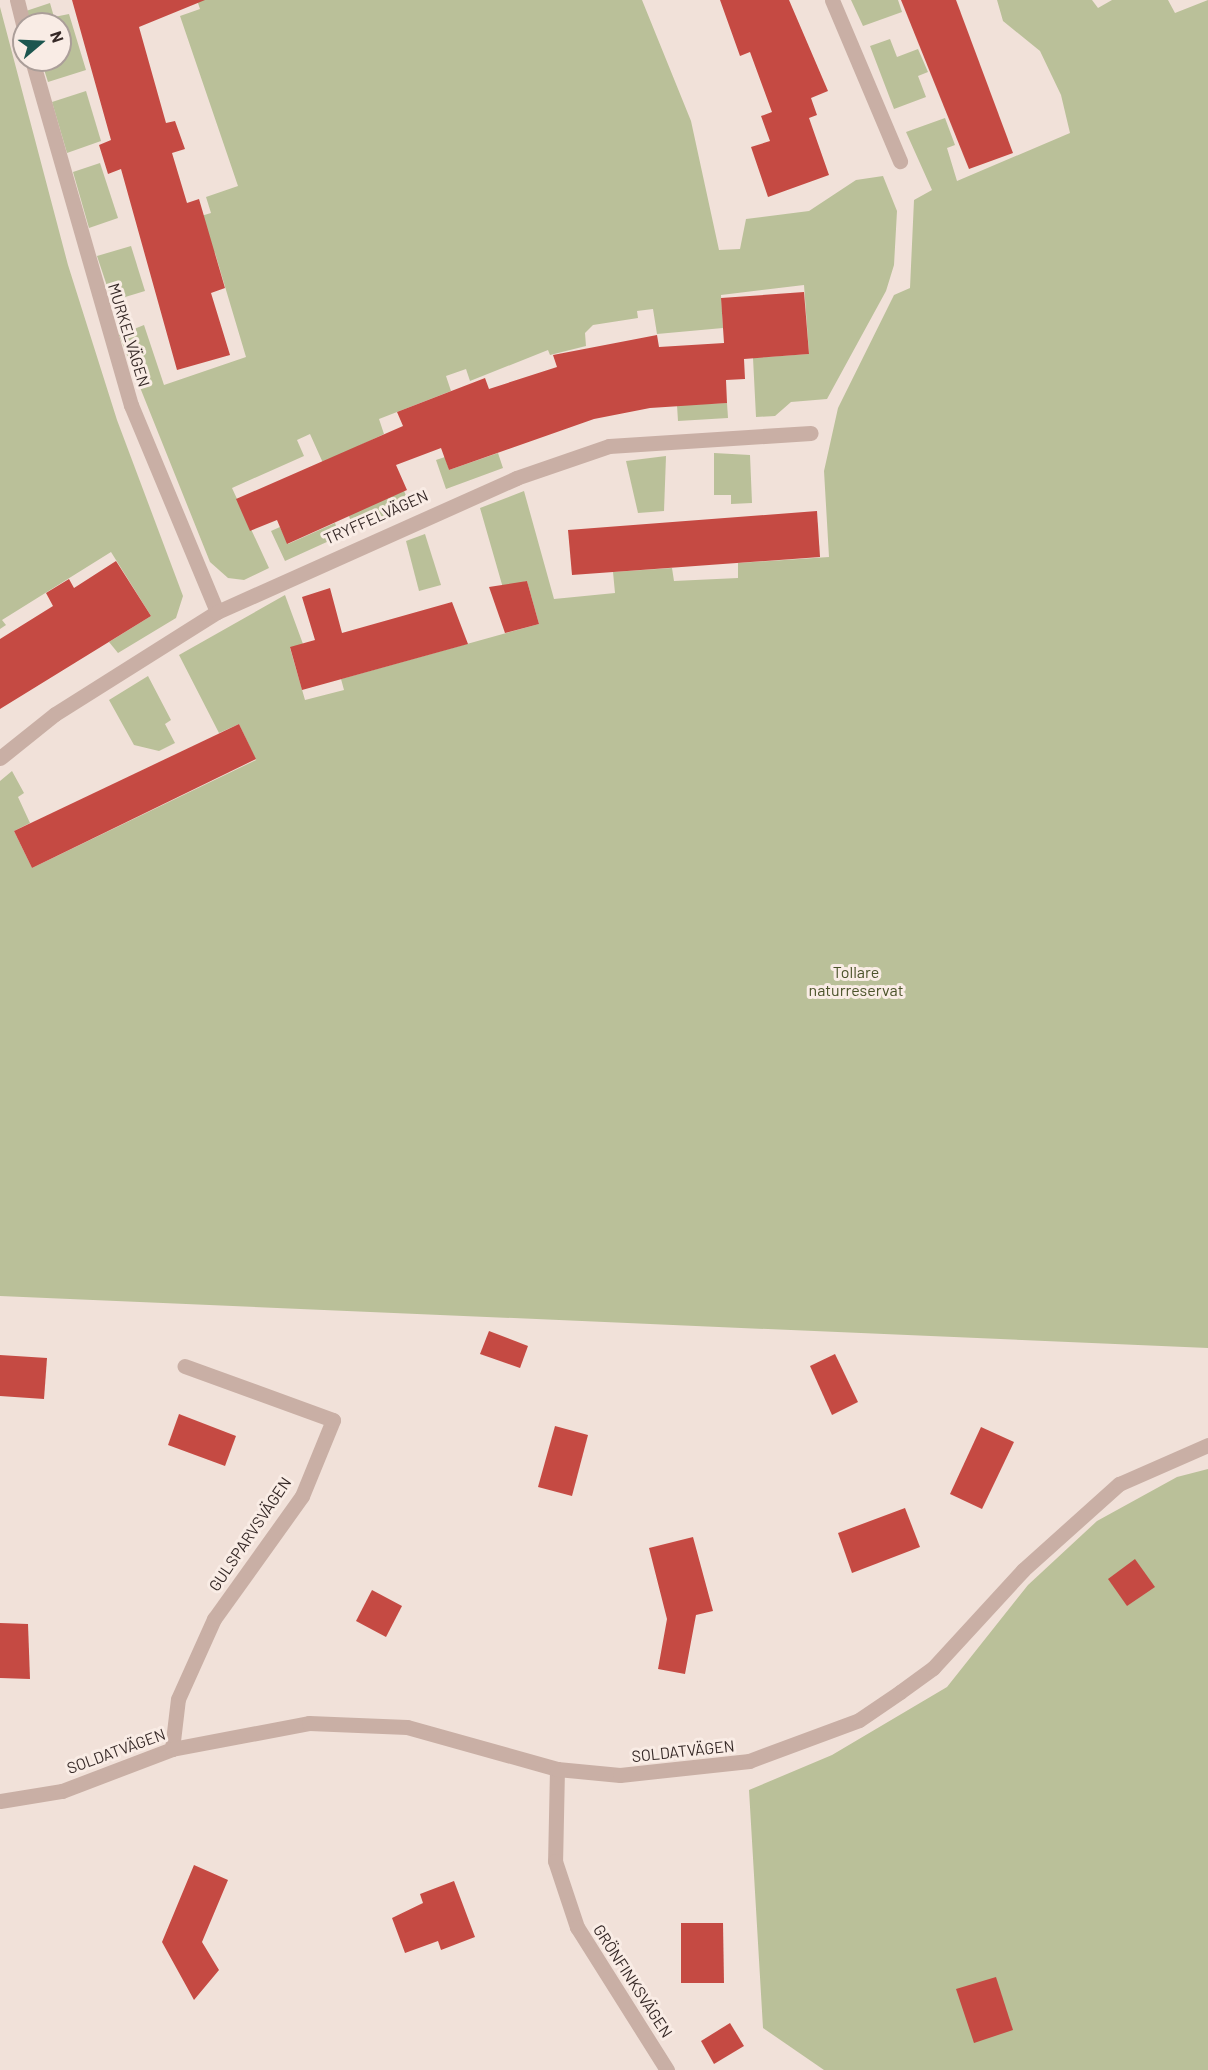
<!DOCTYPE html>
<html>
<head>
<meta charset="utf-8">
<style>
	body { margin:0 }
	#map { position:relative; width:1208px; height:2070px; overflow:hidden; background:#f1e1d9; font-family:Barlow,sans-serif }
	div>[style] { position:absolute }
	.green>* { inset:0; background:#bac099 }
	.building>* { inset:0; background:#c54a43 }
	.minor>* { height:15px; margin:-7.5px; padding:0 7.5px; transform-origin:7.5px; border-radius:7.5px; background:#c9afa5 }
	span { translate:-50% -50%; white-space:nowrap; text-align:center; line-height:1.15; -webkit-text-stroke:6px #f9ece5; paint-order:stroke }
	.street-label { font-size:16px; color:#352826 }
	.park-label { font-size:16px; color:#4b532a }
	.north { position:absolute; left:12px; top:12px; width:60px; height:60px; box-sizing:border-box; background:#f9ece5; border:2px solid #ab9e99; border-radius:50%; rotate:71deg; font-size:16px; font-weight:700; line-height:24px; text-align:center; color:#352826 }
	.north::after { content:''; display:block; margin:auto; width:21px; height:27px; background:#1c564f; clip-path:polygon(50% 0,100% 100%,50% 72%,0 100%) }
</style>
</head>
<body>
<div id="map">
	<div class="green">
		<div style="clip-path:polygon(197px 0,642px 0,691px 121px,719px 250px,740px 249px,746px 219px,809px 211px,856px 180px,883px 176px,897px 211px,894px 265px,886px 291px,827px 399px,791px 402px,775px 416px,756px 417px,753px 358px,809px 354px,804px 285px,721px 295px,723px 328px,657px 334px,653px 309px,637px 311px,638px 318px,593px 325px,585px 333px,586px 346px,550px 355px,548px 350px,470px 381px,466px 369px,446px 376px,451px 391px,379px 419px,384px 434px,323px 463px,310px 434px,297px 440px,304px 456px,232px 488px,269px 568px,244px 580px,228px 578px,210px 562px,119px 335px,144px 325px,164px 385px,246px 357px,215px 253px,181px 222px,211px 213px,206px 197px,238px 186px,180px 16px,200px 9px)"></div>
		<div style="clip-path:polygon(851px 0,898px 0,902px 12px,863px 26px)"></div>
		<div style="clip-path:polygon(997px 0,1092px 0,1098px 8px,1112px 0,1168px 0,1175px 13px,1208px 0,1208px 1348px,0 1296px,0 781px,12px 771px,24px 793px,18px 797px,30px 823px,14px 831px,32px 868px,256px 760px,239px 724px,219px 733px,179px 655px,285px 595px,303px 644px,290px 648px,305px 700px,344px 690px,341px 679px,539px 624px,527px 581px,503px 588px,480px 508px,524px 491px,554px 599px,615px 593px,613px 572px,672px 568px,674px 581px,738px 578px,738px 563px,829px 557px,824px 471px,838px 408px,894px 295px,910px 288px,914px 200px,932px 190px,906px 132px,945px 118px,955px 145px,947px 148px,957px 181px,1070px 133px,1061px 95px,1040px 51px,1003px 21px)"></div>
		<div style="clip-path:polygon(50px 3px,54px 17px,69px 14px,86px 70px,48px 82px,41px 60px,60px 60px,60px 24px,30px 24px,26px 11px)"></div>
		<div style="clip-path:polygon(0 7px,68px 265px,117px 420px,183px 596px,176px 618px,118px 653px,109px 642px,151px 616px,111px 552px,2px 620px,6px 625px,0 629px)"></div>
		<div style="clip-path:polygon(890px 39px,897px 57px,918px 49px,928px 72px,918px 76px,926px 97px,894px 109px,870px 46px)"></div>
		<div style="clip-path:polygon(86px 91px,101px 141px,67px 153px,52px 102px)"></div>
		<div style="clip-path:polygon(100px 163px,118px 218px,89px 228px,73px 172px)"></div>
		<div style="clip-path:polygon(131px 246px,145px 291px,112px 301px,97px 256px)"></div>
		<div style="clip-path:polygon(727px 403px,728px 418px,678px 421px,677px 405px)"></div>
		<div style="clip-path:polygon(498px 453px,503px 468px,446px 489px,436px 460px,445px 457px,449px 470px)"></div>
		<div style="clip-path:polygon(714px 453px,750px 455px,752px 503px,731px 504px,731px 495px,714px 495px)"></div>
		<div style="clip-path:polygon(666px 456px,664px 511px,638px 513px,626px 461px)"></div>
		<div style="clip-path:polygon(404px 491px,411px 506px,354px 528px,345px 507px,358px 510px)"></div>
		<div style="clip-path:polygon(335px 523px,340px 536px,285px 561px,271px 531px,280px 527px,288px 544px)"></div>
		<div style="clip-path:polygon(425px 534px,441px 585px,419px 591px,406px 541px)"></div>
		<div style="clip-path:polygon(148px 676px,171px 720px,165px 724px,175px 743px,159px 751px,134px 745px,109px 700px)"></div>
		<div style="clip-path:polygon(1208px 1469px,1208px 2070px,824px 2070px,763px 2028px,749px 1790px,832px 1755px,947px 1687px,1028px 1585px,1097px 1521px,1177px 1477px)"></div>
	</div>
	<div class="building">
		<div style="clip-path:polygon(72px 0,205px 0,139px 27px,166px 123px,175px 121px,185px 149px,172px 153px,187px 203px,199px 199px,225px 288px,211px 293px,230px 355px,177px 370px,121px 169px,108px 174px,99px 145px,111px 140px)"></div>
		<div style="clip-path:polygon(720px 0,789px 0,828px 91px,811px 98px,817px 115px,809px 118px,829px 175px,768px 197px,751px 147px,770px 141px,761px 116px,772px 112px,750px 52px,740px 56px)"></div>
		<div style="clip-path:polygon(901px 0,956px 0,1013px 153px,969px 169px)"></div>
		<div style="clip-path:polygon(804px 292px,809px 354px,744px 359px,745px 379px,726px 380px,727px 403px,650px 408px,594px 419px,449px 470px,441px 448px,396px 465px,407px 490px,287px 544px,277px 520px,250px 531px,236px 499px,403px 426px,397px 412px,485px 378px,489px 389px,557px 367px,553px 355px,657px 335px,659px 347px,724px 343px,721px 298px)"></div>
		<div style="clip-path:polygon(817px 511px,820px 557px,572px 575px,568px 530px)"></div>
		<div style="clip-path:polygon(116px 561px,151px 616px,0 709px,0 639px,53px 606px,46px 593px,69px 579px,74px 588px)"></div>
		<div style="clip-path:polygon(527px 581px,539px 624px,505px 633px,489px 587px)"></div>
		<div style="clip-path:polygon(330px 588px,342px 633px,452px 602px,468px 644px,302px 690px,290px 647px,315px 640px,302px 597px)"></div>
		<div style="clip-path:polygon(239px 724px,256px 759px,32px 868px,14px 831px)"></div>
		<div style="clip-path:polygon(489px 1331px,528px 1346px,520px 1368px,480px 1354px)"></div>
		<div style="clip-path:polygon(835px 1354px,858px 1402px,832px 1415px,810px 1366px)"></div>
		<div style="clip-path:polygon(0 1355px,47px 1358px,44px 1399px,0 1396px)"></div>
		<div style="clip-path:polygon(179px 1414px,236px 1436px,225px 1466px,168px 1445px)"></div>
		<div style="clip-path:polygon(555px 1426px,588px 1435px,572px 1496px,538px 1487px)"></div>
		<div style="clip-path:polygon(981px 1427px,1014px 1442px,982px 1509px,950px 1494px)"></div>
		<div style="clip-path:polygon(905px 1508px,920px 1547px,852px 1573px,838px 1533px)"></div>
		<div style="clip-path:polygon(693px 1537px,713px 1611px,696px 1615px,685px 1674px,658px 1669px,667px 1619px,649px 1548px)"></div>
		<div style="clip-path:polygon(1135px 1559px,1155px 1587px,1127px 1606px,1108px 1579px)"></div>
		<div style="clip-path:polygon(372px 1590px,402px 1606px,386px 1637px,356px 1621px)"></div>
		<div style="clip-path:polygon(0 1623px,28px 1624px,30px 1679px,0 1678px)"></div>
		<div style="clip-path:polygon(194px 1865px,228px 1880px,202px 1942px,219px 1970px,194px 2000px,162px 1942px)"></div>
		<div style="clip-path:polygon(454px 1881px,475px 1937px,441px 1950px,438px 1941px,405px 1953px,392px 1918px,423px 1903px,420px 1894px)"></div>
		<div style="clip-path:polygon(681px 1923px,723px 1923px,724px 1983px,681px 1983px)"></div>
		<div style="clip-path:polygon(996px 1977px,1013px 2030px,974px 2043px,956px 1989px)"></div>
		<div style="clip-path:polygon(730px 2023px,744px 2046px,714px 2064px,701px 2041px)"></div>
	</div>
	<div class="minor">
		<div style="left:17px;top:0;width:29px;rotate:76deg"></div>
		<div style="left:832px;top:0;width:175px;rotate:67.1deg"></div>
		<div style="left:32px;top:60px;width:359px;rotate:74deg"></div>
		<div style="left:131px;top:405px;width:224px;rotate:67.4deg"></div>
		<div style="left:0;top:758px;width:70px;rotate:-38.7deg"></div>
		<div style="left:55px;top:714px;width:191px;rotate:-32.2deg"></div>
		<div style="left:217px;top:612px;width:328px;rotate:-24.1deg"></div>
		<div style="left:516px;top:478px;width:98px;rotate:-19deg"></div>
		<div style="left:609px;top:446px;width:202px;rotate:-3.7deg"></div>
		<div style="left:172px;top:1749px;width:50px;rotate:-83.2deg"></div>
		<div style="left:178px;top:1699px;width:88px;rotate:-65.8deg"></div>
		<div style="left:214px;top:1619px;width:151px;rotate:-54.4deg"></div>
		<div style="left:302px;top:1496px;width:82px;rotate:-67.8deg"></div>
		<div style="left:333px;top:1420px;width:158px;rotate:-160deg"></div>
		<div style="left:557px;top:1769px;width:92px;rotate:91.2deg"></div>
		<div style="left:555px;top:1861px;width:70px;rotate:71.6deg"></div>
		<div style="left:577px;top:1927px;width:169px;rotate:57.8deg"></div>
		<div style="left:0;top:1801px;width:63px;rotate:-9.2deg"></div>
		<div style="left:62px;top:1791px;width:118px;rotate:-20.9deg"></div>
		<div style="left:172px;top:1749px;width:139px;rotate:-10.7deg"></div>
		<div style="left:309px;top:1723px;width:98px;rotate:2.3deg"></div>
		<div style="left:407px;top:1727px;width:156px;rotate:15.6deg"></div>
		<div style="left:557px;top:1769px;width:63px;rotate:5.4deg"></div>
		<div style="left:620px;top:1775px;width:130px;rotate:-6.2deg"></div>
		<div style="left:749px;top:1761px;width:117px;rotate:-20.4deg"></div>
		<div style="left:859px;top:1720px;width:50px;rotate:-34.3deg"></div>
		<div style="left:900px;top:1692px;width:41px;rotate:-36deg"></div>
		<div style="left:933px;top:1668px;width:133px;rotate:-47.4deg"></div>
		<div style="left:1023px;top:1570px;width:129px;rotate:-41.9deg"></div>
		<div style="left:1119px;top:1484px;width:97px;rotate:-23.7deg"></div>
	</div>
	<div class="street-label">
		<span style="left:129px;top:335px;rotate:73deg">MURKELVÄGEN</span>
		<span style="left:376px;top:517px;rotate:-24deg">TRYFFELVÄGEN</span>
		<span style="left:250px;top:1534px;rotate:-56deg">GULSPARVSVÄGEN</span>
		<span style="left:116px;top:1751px;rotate:-20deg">SOLDATVÄGEN</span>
		<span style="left:683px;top:1751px;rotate:-6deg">SOLDATVÄGEN</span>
		<span style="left:633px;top:1981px;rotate:57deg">GRÖNFINKSVÄGEN</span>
	</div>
	<div class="park-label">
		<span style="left:856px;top:981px">Tollare<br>naturreservat</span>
	</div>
	<div class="north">N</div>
</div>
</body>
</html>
